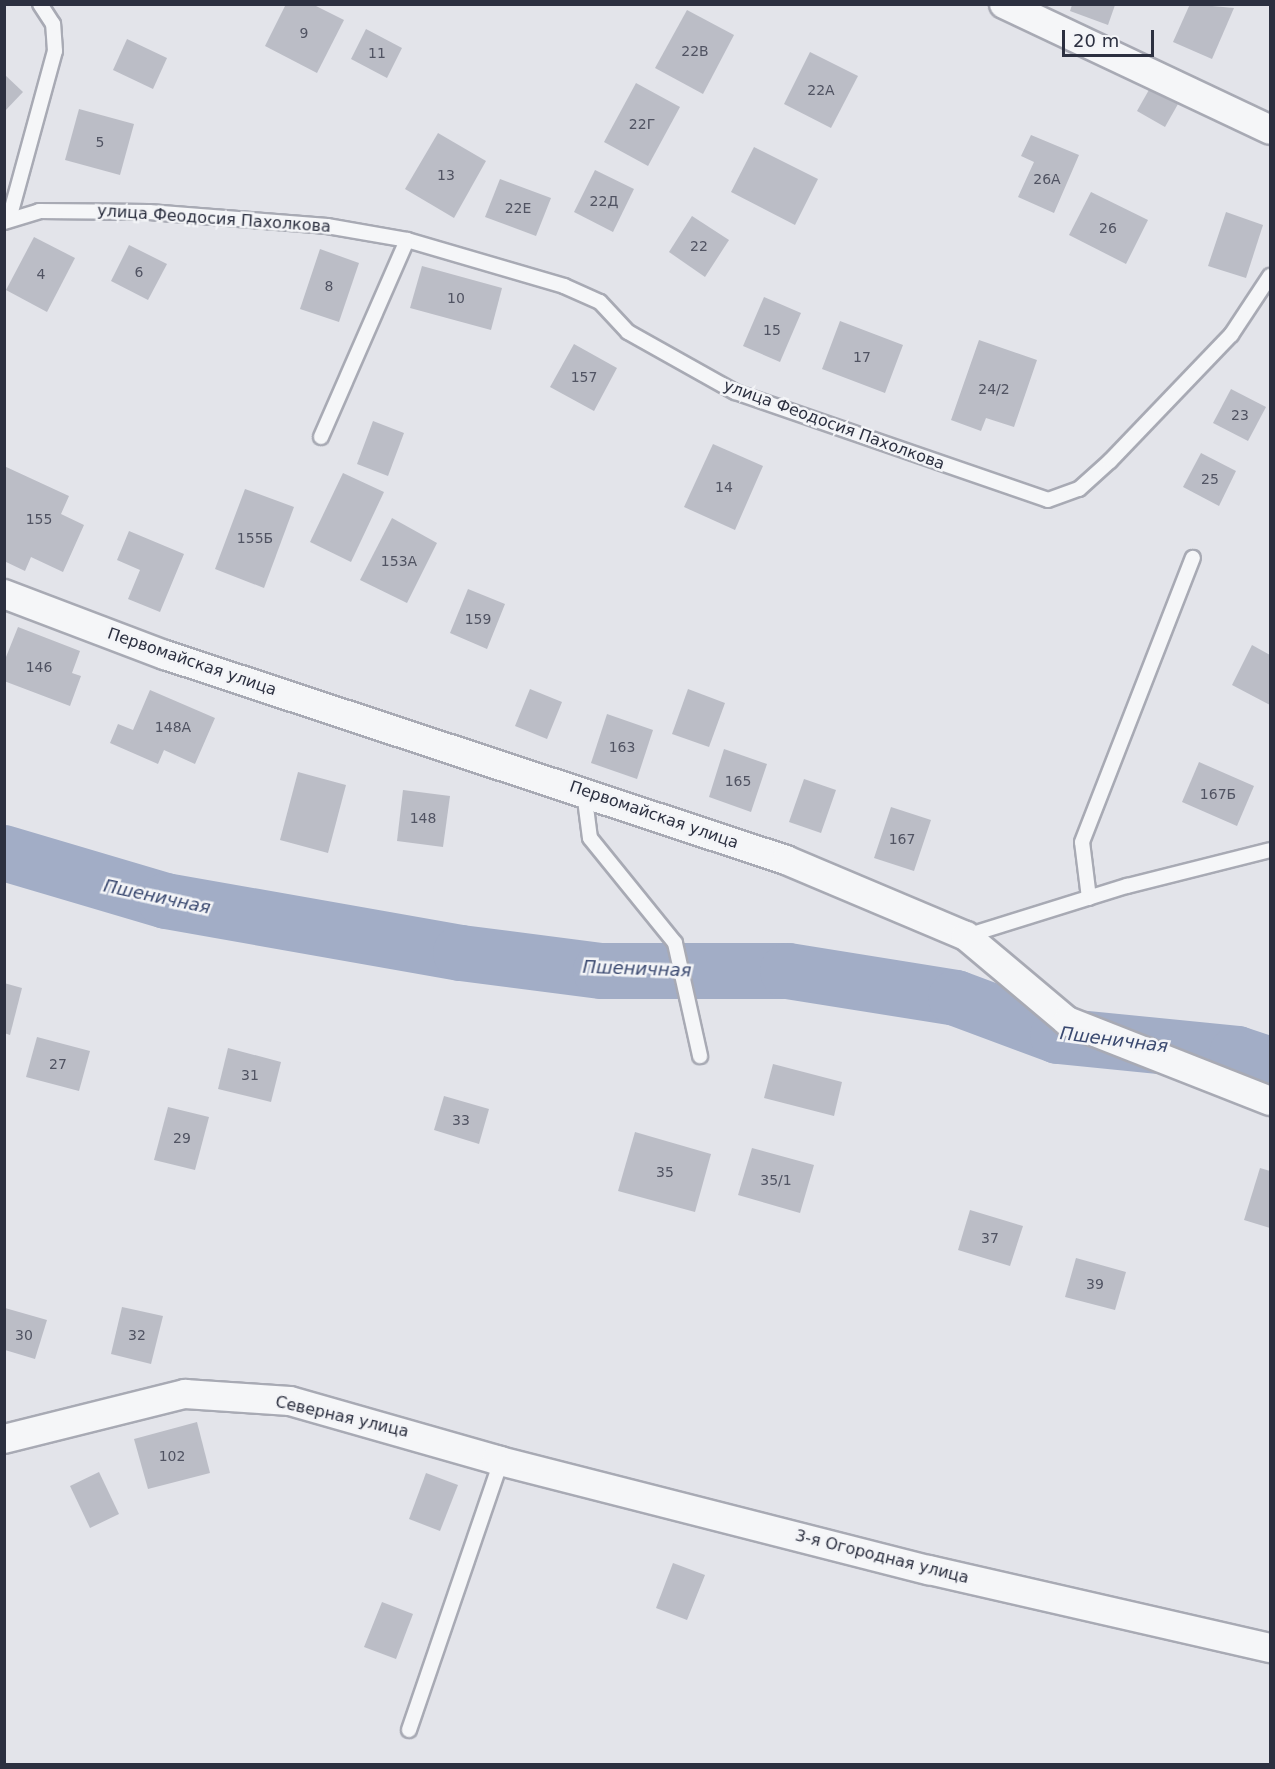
<!DOCTYPE html>
<html>
<head>
<meta charset="utf-8">
<style>
	body { margin:0 }
	#map { position:relative; width:1275px; height:1769px; overflow:hidden; background:#e3e4ea; font-family:"DejaVu Sans",sans-serif }
	div>[style] { position:absolute }
	.river>* { height:56px; margin:-28px; padding:0 28px; transform-origin:28px; border-radius:28px; background:#a2adc6 }
	.building>* { inset:0; background:#bbbdc6 }
	.roads { filter:drop-shadow(2px 0 #a8aab4) drop-shadow(-2px 0 #a8aab4) drop-shadow(0 2px #a8aab4) drop-shadow(0 -2px #a8aab4) }
	.service>* { height:14px; margin:-7px; padding:0 7px; transform-origin:7px; border-radius:7px; background:#f5f6f8 }
	.minor>* { height:28px; margin:-14px; padding:0 14px; transform-origin:14px; border-radius:14px; background:#f5f6f8 }
	span { translate:-50% -50%; white-space:nowrap; text-align:center; line-height:1.15; -webkit-text-stroke:5px #f3f4f7; paint-order:stroke }
	.number-label { font-size:14px; color:#505362 }
	.number-label span { -webkit-text-stroke-width:0 }
	.street-label { font-size:16px; color:#2c3040 }
	.water-label { font-size:18px; color:#3a4970; font-style:italic }
	.frame { position:absolute; inset:0; border:6px solid #2c3040; pointer-events:none }
	.scale { position:absolute; left:1062px; top:30px; width:92px; height:27px; box-sizing:border-box; border:3px solid #2c3040; border-top:0; padding-left:8px; font-size:18px; line-height:21px; white-space:nowrap; color:#2c3040; -webkit-text-stroke:4px #f3f4f7; paint-order:stroke }
</style>
</head>
<body>
<div id="map">
	<div class="river">
		<div style="left:4px;top:853px;width:169px;rotate:16.5deg"></div>
		<div style="left:166px;top:901px;width:300px;rotate:10deg"></div>
		<div style="left:461px;top:953px;width:141px;rotate:7.3deg"></div>
		<div style="left:601px;top:971px;width:187px"></div>
		<div style="left:788px;top:971px;width:170px;rotate:9.1deg"></div>
		<div style="left:956px;top:998px;width:109px;rotate:20.4deg"></div>
		<div style="left:1058px;top:1036px;width:180px;rotate:5.7deg"></div>
		<div style="left:1237px;top:1054px;width:35px;rotate:18deg"></div>
	</div>
	<div class="building">
		<div style="clip-path:polygon(286px 4px,312px 4px,344px 20px,317px 73px,265px 46px)"></div>
		<div style="clip-path:polygon(1190px 4px,1234px 8px,1212px 59px,1173px 42px)"></div>
		<div style="clip-path:polygon(1072px 5px,1115px 5px,1108px 25px,1070px 11px)"></div>
		<div style="clip-path:polygon(687px 10px,734px 35px,703px 94px,655px 68px)"></div>
		<div style="clip-path:polygon(366px 29px,402px 48px,387px 78px,351px 59px)"></div>
		<div style="clip-path:polygon(127px 39px,167px 58px,153px 89px,113px 70px)"></div>
		<div style="clip-path:polygon(810px 52px,858px 76px,831px 128px,784px 104px)"></div>
		<div style="clip-path:polygon(4px 74px,23px 92px,4px 112px)"></div>
		<div style="clip-path:polygon(636px 83px,680px 107px,648px 166px,604px 142px)"></div>
		<div style="clip-path:polygon(1150px 88px,1178px 104px,1165px 127px,1137px 111px)"></div>
		<div style="clip-path:polygon(79px 109px,134px 124px,120px 175px,65px 160px)"></div>
		<div style="clip-path:polygon(438px 133px,486px 161px,454px 218px,405px 189px)"></div>
		<div style="clip-path:polygon(1031px 135px,1079px 155px,1054px 213px,1018px 197px,1034px 162px,1021px 156px)"></div>
		<div style="clip-path:polygon(754px 147px,818px 179px,795px 225px,731px 192px)"></div>
		<div style="clip-path:polygon(595px 170px,634px 189px,613px 232px,574px 212px)"></div>
		<div style="clip-path:polygon(500px 179px,551px 198px,536px 236px,485px 217px)"></div>
		<div style="clip-path:polygon(1091px 192px,1148px 220px,1126px 264px,1069px 235px)"></div>
		<div style="clip-path:polygon(1226px 212px,1263px 225px,1246px 278px,1208px 266px)"></div>
		<div style="clip-path:polygon(692px 216px,729px 240px,705px 277px,669px 252px)"></div>
		<div style="clip-path:polygon(34px 237px,75px 258px,47px 312px,6px 290px)"></div>
		<div style="clip-path:polygon(129px 245px,167px 264px,148px 300px,111px 281px)"></div>
		<div style="clip-path:polygon(320px 249px,359px 263px,339px 322px,300px 309px)"></div>
		<div style="clip-path:polygon(422px 266px,502px 288px,491px 330px,410px 308px)"></div>
		<div style="clip-path:polygon(764px 297px,801px 313px,780px 362px,743px 346px)"></div>
		<div style="clip-path:polygon(840px 321px,903px 345px,885px 393px,822px 369px)"></div>
		<div style="clip-path:polygon(979px 340px,1037px 360px,1014px 427px,986px 418px,981px 431px,951px 420px)"></div>
		<div style="clip-path:polygon(574px 344px,617px 368px,594px 411px,550px 387px)"></div>
		<div style="clip-path:polygon(1231px 389px,1266px 407px,1248px 441px,1213px 423px)"></div>
		<div style="clip-path:polygon(373px 421px,404px 433px,388px 476px,357px 464px)"></div>
		<div style="clip-path:polygon(713px 444px,763px 466px,735px 530px,684px 507px)"></div>
		<div style="clip-path:polygon(1201px 453px,1236px 471px,1219px 506px,1183px 487px)"></div>
		<div style="clip-path:polygon(4px 466px,69px 496px,61px 514px,84px 525px,63px 572px,31px 557px,25px 571px,4px 561px)"></div>
		<div style="clip-path:polygon(343px 473px,384px 492px,351px 562px,310px 542px)"></div>
		<div style="clip-path:polygon(245px 489px,294px 507px,264px 588px,215px 569px)"></div>
		<div style="clip-path:polygon(392px 518px,437px 543px,407px 603px,360px 580px)"></div>
		<div style="clip-path:polygon(129px 531px,184px 554px,160px 612px,128px 599px,140px 570px,117px 560px)"></div>
		<div style="clip-path:polygon(468px 589px,505px 604px,487px 649px,450px 633px)"></div>
		<div style="clip-path:polygon(18px 627px,80px 651px,72px 673px,81px 676px,70px 706px,4px 681px,4px 662px)"></div>
		<div style="clip-path:polygon(1252px 645px,1270px 655px,1270px 705px,1232px 685px)"></div>
		<div style="clip-path:polygon(530px 689px,562px 702px,547px 739px,515px 726px)"></div>
		<div style="clip-path:polygon(688px 689px,725px 703px,709px 747px,672px 734px)"></div>
		<div style="clip-path:polygon(150px 690px,215px 718px,195px 764px,164px 750px,158px 764px,110px 743px,118px 724px,133px 730px)"></div>
		<div style="clip-path:polygon(607px 714px,653px 730px,637px 779px,591px 763px)"></div>
		<div style="clip-path:polygon(724px 749px,767px 764px,751px 812px,709px 797px)"></div>
		<div style="clip-path:polygon(1199px 762px,1254px 786px,1237px 826px,1182px 802px)"></div>
		<div style="clip-path:polygon(298px 772px,346px 785px,328px 853px,280px 840px)"></div>
		<div style="clip-path:polygon(804px 779px,836px 790px,821px 833px,789px 822px)"></div>
		<div style="clip-path:polygon(403px 790px,450px 796px,443px 847px,397px 841px)"></div>
		<div style="clip-path:polygon(891px 807px,931px 820px,914px 871px,874px 858px)"></div>
		<div style="clip-path:polygon(4px 983px,22px 988px,10px 1035px,4px 1033px)"></div>
		<div style="clip-path:polygon(37px 1037px,90px 1051px,79px 1091px,26px 1077px)"></div>
		<div style="clip-path:polygon(228px 1048px,281px 1062px,271px 1102px,218px 1089px)"></div>
		<div style="clip-path:polygon(773px 1064px,842px 1082px,834px 1116px,764px 1098px)"></div>
		<div style="clip-path:polygon(444px 1096px,489px 1109px,479px 1144px,434px 1130px)"></div>
		<div style="clip-path:polygon(168px 1107px,209px 1117px,195px 1170px,154px 1160px)"></div>
		<div style="clip-path:polygon(635px 1132px,711px 1154px,695px 1212px,618px 1191px)"></div>
		<div style="clip-path:polygon(752px 1148px,814px 1165px,800px 1213px,738px 1195px)"></div>
		<div style="clip-path:polygon(1260px 1168px,1270px 1171px,1270px 1228px,1244px 1220px)"></div>
		<div style="clip-path:polygon(970px 1210px,1023px 1226px,1010px 1266px,958px 1250px)"></div>
		<div style="clip-path:polygon(1076px 1258px,1126px 1272px,1115px 1310px,1065px 1297px)"></div>
		<div style="clip-path:polygon(122px 1307px,163px 1316px,151px 1364px,111px 1354px)"></div>
		<div style="clip-path:polygon(5px 1308px,47px 1320px,35px 1359px,5px 1350px)"></div>
		<div style="clip-path:polygon(197px 1422px,210px 1473px,148px 1489px,134px 1439px)"></div>
		<div style="clip-path:polygon(99px 1472px,119px 1514px,90px 1528px,70px 1486px)"></div>
		<div style="clip-path:polygon(426px 1473px,458px 1485px,440px 1531px,409px 1519px)"></div>
		<div style="clip-path:polygon(673px 1563px,705px 1575px,687px 1620px,656px 1608px)"></div>
		<div style="clip-path:polygon(382px 1602px,413px 1614px,396px 1659px,364px 1647px)"></div>
	</div>
	<div class="roads">
		<div class="service">
			<div style="left:9px;top:219px;width:174px;rotate:-74.7deg"></div>
			<div style="left:55px;top:51px;width:27px;rotate:-94deg"></div>
			<div style="left:53px;top:24px;width:24px;rotate:-123deg"></div>
			<div style="left:4px;top:222px;width:37px;rotate:-17deg"></div>
			<div style="left:39px;top:211px;width:110px;rotate:0.5deg"></div>
			<div style="left:149px;top:212px;width:179px;rotate:4.5deg"></div>
			<div style="left:327px;top:226px;width:81px;rotate:9.9deg"></div>
			<div style="left:407px;top:240px;width:164px;rotate:16.3deg"></div>
			<div style="left:564px;top:286px;width:39px;rotate:24deg"></div>
			<div style="left:600px;top:302px;width:41px;rotate:47deg"></div>
			<div style="left:628px;top:332px;width:123px;rotate:29.3deg"></div>
			<div style="left:735px;top:392px;width:331px;rotate:19deg"></div>
			<div style="left:1048px;top:500px;width:33px;rotate:-20deg"></div>
			<div style="left:1079px;top:489px;width:42px;rotate:-42.1deg"></div>
			<div style="left:1110px;top:461px;width:175px;rotate:-46.2deg"></div>
			<div style="left:1231px;top:335px;width:71px;rotate:-56.5deg"></div>
			<div style="left:321px;top:437px;width:215px;rotate:-66.4deg"></div>
			<div style="left:584px;top:792px;width:46px;rotate:82.6deg"></div>
			<div style="left:590px;top:838px;width:135px;rotate:51deg"></div>
			<div style="left:675px;top:943px;width:116px;rotate:77.5deg"></div>
			<div style="left:1089px;top:898px;width:56px;rotate:-97.1deg"></div>
			<div style="left:1082px;top:842px;width:305px;rotate:-68.7deg"></div>
			<div style="left:966px;top:936px;width:169px;rotate:-17.3deg"></div>
			<div style="left:1127px;top:886px;width:147px;rotate:-14.1deg"></div>
			<div style="left:409px;top:1730px;width:284px;rotate:-71.1deg"></div>
		</div>
		<div class="minor">
			<div style="left:1004px;top:4px;width:294px;rotate:25.3deg"></div>
			<div style="left:4px;top:594px;width:172px;rotate:20.8deg"></div>
			<div style="left:165px;top:655px;width:654px;rotate:18.27deg"></div>
			<div style="left:786px;top:860px;width:195px;rotate:22.9deg"></div>
			<div style="left:966px;top:936px;width:132px;rotate:40.1deg"></div>
			<div style="left:1067px;top:1021px;width:218px;rotate:21.5deg"></div>
			<div style="left:4px;top:1439px;width:187px;rotate:-14deg"></div>
			<div style="left:185px;top:1394px;width:105px;rotate:3.8deg"></div>
			<div style="left:290px;top:1401px;width:219px;rotate:15.9deg"></div>
			<div style="left:496px;top:1460px;width:447px;rotate:14.3deg"></div>
			<div style="left:929px;top:1570px;width:350px;rotate:12.9deg"></div>
		</div>
	</div>
	<div class="number-label">
		<span style="left:304px;top:33px">9</span>
		<span style="left:695px;top:51px">22В</span>
		<span style="left:377px;top:53px">11</span>
		<span style="left:821px;top:90px">22А</span>
		<span style="left:642px;top:124px">22Г</span>
		<span style="left:100px;top:142px">5</span>
		<span style="left:446px;top:175px">13</span>
		<span style="left:1047px;top:179px">26А</span>
		<span style="left:604px;top:201px">22Д</span>
		<span style="left:518px;top:208px">22Е</span>
		<span style="left:1108px;top:228px">26</span>
		<span style="left:699px;top:246px">22</span>
		<span style="left:139px;top:272px">6</span>
		<span style="left:41px;top:274px">4</span>
		<span style="left:329px;top:286px">8</span>
		<span style="left:456px;top:298px">10</span>
		<span style="left:772px;top:330px">15</span>
		<span style="left:862px;top:357px">17</span>
		<span style="left:584px;top:377px">157</span>
		<span style="left:994px;top:389px">24/2</span>
		<span style="left:1240px;top:415px">23</span>
		<span style="left:1210px;top:479px">25</span>
		<span style="left:724px;top:487px">14</span>
		<span style="left:39px;top:519px">155</span>
		<span style="left:255px;top:538px">155Б</span>
		<span style="left:399px;top:561px">153А</span>
		<span style="left:478px;top:619px">159</span>
		<span style="left:39px;top:667px">146</span>
		<span style="left:173px;top:727px">148А</span>
		<span style="left:622px;top:747px">163</span>
		<span style="left:738px;top:781px">165</span>
		<span style="left:1218px;top:794px">167Б</span>
		<span style="left:423px;top:818px">148</span>
		<span style="left:902px;top:839px">167</span>
		<span style="left:58px;top:1064px">27</span>
		<span style="left:250px;top:1075px">31</span>
		<span style="left:461px;top:1120px">33</span>
		<span style="left:182px;top:1138px">29</span>
		<span style="left:665px;top:1172px">35</span>
		<span style="left:776px;top:1180px">35/1</span>
		<span style="left:990px;top:1238px">37</span>
		<span style="left:1095px;top:1284px">39</span>
		<span style="left:24px;top:1335px">30</span>
		<span style="left:137px;top:1335px">32</span>
		<span style="left:172px;top:1456px">102</span>
	</div>
	<div class="street-label">
		<span style="left:214px;top:219px;rotate:4deg">улица Феодосия Пахолкова</span>
		<span style="left:834px;top:425px;rotate:20deg">улица Феодосия Пахолкова</span>
		<span style="left:192px;top:662px;rotate:19deg">Первомайская улица</span>
		<span style="left:654px;top:815px;rotate:19deg">Первомайская улица</span>
		<span style="left:342px;top:1417px;rotate:13deg">Северная улица</span>
		<span style="left:882px;top:1557px;rotate:14deg">3-я Огородная улица</span>
	</div>
	<div class="water-label">
		<span style="left:157px;top:897px;rotate:12deg">Пшеничная</span>
		<span style="left:637px;top:969px;rotate:2deg">Пшеничная</span>
		<span style="left:1114px;top:1040px;rotate:7deg">Пшеничная</span>
	</div>
	<div class="frame"></div>
	<div class="scale">20 m</div>
</div>
</body>
</html>
